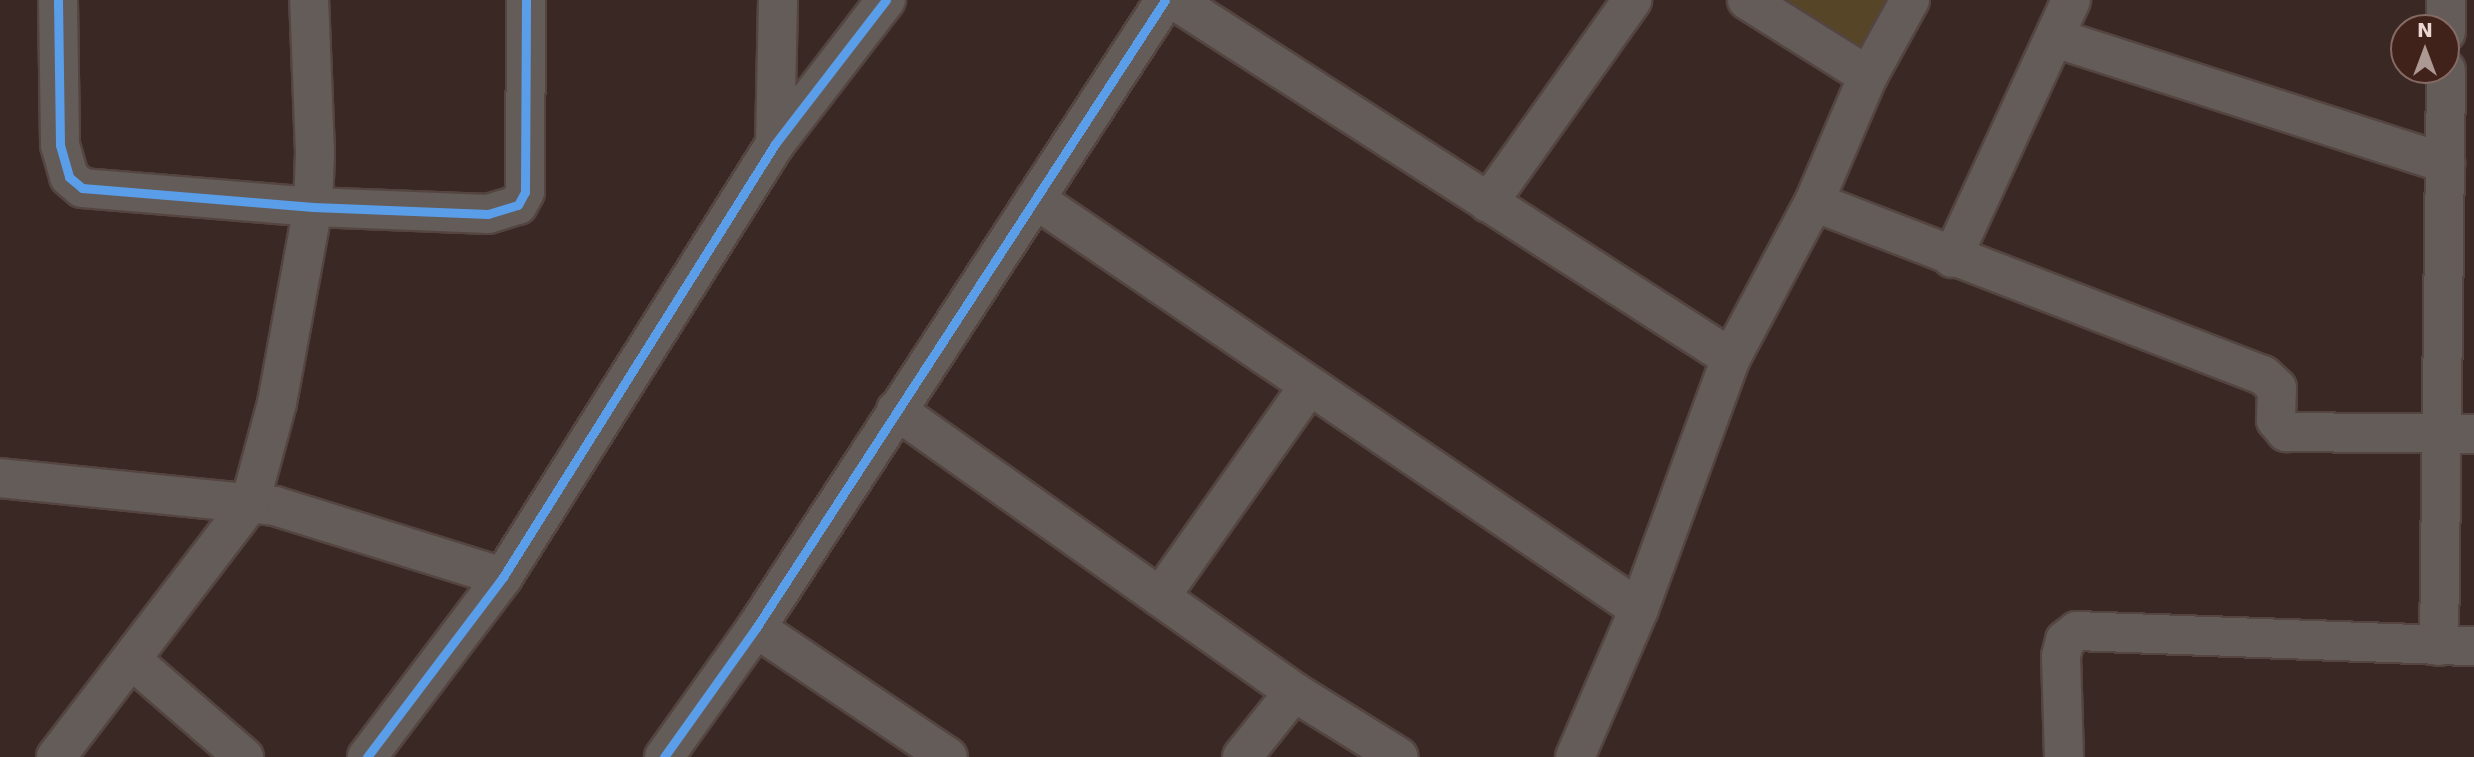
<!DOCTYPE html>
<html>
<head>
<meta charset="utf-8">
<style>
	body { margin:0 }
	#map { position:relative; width:2474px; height:757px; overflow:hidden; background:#392823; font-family:"DejaVu Sans",sans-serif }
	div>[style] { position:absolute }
	.green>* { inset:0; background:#564526 }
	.roads { filter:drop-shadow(2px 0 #544541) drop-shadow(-2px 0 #544541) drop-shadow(0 2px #544541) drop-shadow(0 -2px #544541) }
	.minor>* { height:38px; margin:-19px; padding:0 19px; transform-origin:19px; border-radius:19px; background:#645c58 }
	.cycleway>* { height:9px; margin:-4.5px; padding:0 4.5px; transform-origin:4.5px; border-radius:4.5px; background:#5a9eea }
	span { translate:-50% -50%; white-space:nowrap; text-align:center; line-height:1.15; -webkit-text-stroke:5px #41221b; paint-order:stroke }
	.north { position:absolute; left:2390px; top:14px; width:70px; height:70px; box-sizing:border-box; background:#41221b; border:2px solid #856a64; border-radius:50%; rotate:0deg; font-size:19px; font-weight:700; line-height:28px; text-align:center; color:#ecd6d1 }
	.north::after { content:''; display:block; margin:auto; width:24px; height:32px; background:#ad9994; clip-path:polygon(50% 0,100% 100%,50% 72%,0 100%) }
</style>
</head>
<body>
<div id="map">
	<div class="green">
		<div style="clip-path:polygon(1779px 0,1890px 0,1865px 50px)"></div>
	</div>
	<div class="roads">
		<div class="minor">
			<div style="left:58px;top:0;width:145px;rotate:89.2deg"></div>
			<div style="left:60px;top:145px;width:33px;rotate:74deg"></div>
			<div style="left:69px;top:177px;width:17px;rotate:40deg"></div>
			<div style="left:82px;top:188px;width:232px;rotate:4.7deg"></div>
			<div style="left:313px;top:207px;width:175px;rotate:2.3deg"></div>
			<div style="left:488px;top:214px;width:31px;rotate:-17deg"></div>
			<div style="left:518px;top:205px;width:15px;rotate:-62deg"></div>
			<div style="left:525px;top:192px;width:192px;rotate:-89.7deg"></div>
			<div style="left:1174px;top:0;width:662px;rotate:32.73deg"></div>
			<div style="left:1747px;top:0;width:143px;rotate:32.1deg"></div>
			<div style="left:2446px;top:32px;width:32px;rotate:-90deg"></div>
			<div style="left:2055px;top:38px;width:410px;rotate:17.8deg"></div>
			<div style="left:775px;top:144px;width:144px;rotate:-88.8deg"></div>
			<div style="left:1035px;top:199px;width:730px;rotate:34.17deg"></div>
			<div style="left:1814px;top:202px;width:481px;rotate:21.1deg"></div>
			<div style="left:2263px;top:375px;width:19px;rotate:43deg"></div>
			<div style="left:2277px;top:388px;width:32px;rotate:92deg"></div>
			<div style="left:2276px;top:420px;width:16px;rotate:50deg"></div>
			<div style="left:2286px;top:432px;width:188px;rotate:0.6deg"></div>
			<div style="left:1488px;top:203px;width:249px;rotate:-54.6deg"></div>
			<div style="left:1952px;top:258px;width:284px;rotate:-65.2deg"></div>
			<div style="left:896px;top:410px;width:488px;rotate:35.3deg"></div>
			<div style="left:1294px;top:692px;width:123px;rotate:31.8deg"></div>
			<div style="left:0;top:478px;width:276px;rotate:5.8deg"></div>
			<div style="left:275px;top:506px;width:239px;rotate:17.3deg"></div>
			<div style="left:1160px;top:597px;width:258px;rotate:-54.8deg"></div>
			<div style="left:756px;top:628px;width:231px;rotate:33.9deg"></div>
			<div style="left:2439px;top:646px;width:576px;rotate:-89.3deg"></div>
			<div style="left:133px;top:661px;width:147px;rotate:40.9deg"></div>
			<div style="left:56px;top:757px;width:320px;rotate:-52.6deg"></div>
			<div style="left:250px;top:503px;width:104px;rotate:-74.9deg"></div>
			<div style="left:277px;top:403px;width:199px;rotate:-79.6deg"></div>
			<div style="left:313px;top:207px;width:54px;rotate:-87.9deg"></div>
			<div style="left:315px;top:153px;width:153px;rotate:-92.2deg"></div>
			<div style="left:367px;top:757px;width:226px;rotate:-52.9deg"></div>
			<div style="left:503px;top:577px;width:511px;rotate:-57.86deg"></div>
			<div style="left:775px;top:144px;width:182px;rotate:-52.4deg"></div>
			<div style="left:664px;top:757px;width:158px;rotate:-54.5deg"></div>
			<div style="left:756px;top:628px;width:749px;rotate:-56.92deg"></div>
			<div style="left:1242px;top:757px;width:83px;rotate:-51.3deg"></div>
			<div style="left:1575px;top:757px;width:161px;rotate:-66.6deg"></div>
			<div style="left:1639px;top:609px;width:267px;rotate:-69.9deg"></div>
			<div style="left:1731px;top:358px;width:177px;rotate:-62deg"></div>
			<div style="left:1814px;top:202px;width:137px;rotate:-66.8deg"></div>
			<div style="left:1868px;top:76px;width:87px;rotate:-61.1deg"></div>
			<div style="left:2064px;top:757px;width:101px;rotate:-91.7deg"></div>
			<div style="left:2061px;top:656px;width:16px;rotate:-76deg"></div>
			<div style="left:2065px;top:640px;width:15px;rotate:-37deg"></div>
			<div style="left:2077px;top:631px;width:397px;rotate:2.2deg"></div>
		</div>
	</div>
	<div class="cycleway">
		<div style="left:58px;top:0;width:145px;rotate:89.2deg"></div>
		<div style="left:60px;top:145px;width:33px;rotate:74deg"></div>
		<div style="left:69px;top:177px;width:17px;rotate:40deg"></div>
		<div style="left:82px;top:188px;width:232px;rotate:4.7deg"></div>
		<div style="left:313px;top:207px;width:175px;rotate:2.3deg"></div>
		<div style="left:488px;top:214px;width:31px;rotate:-17deg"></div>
		<div style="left:518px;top:205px;width:15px;rotate:-62deg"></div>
		<div style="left:525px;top:192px;width:192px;rotate:-89.7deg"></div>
		<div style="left:367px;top:757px;width:226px;rotate:-52.9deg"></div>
		<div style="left:503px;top:577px;width:511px;rotate:-57.86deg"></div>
		<div style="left:775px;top:144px;width:182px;rotate:-52.4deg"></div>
		<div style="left:664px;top:757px;width:158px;rotate:-54.5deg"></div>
		<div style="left:756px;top:628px;width:749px;rotate:-56.92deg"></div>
	</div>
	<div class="north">N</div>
</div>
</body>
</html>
